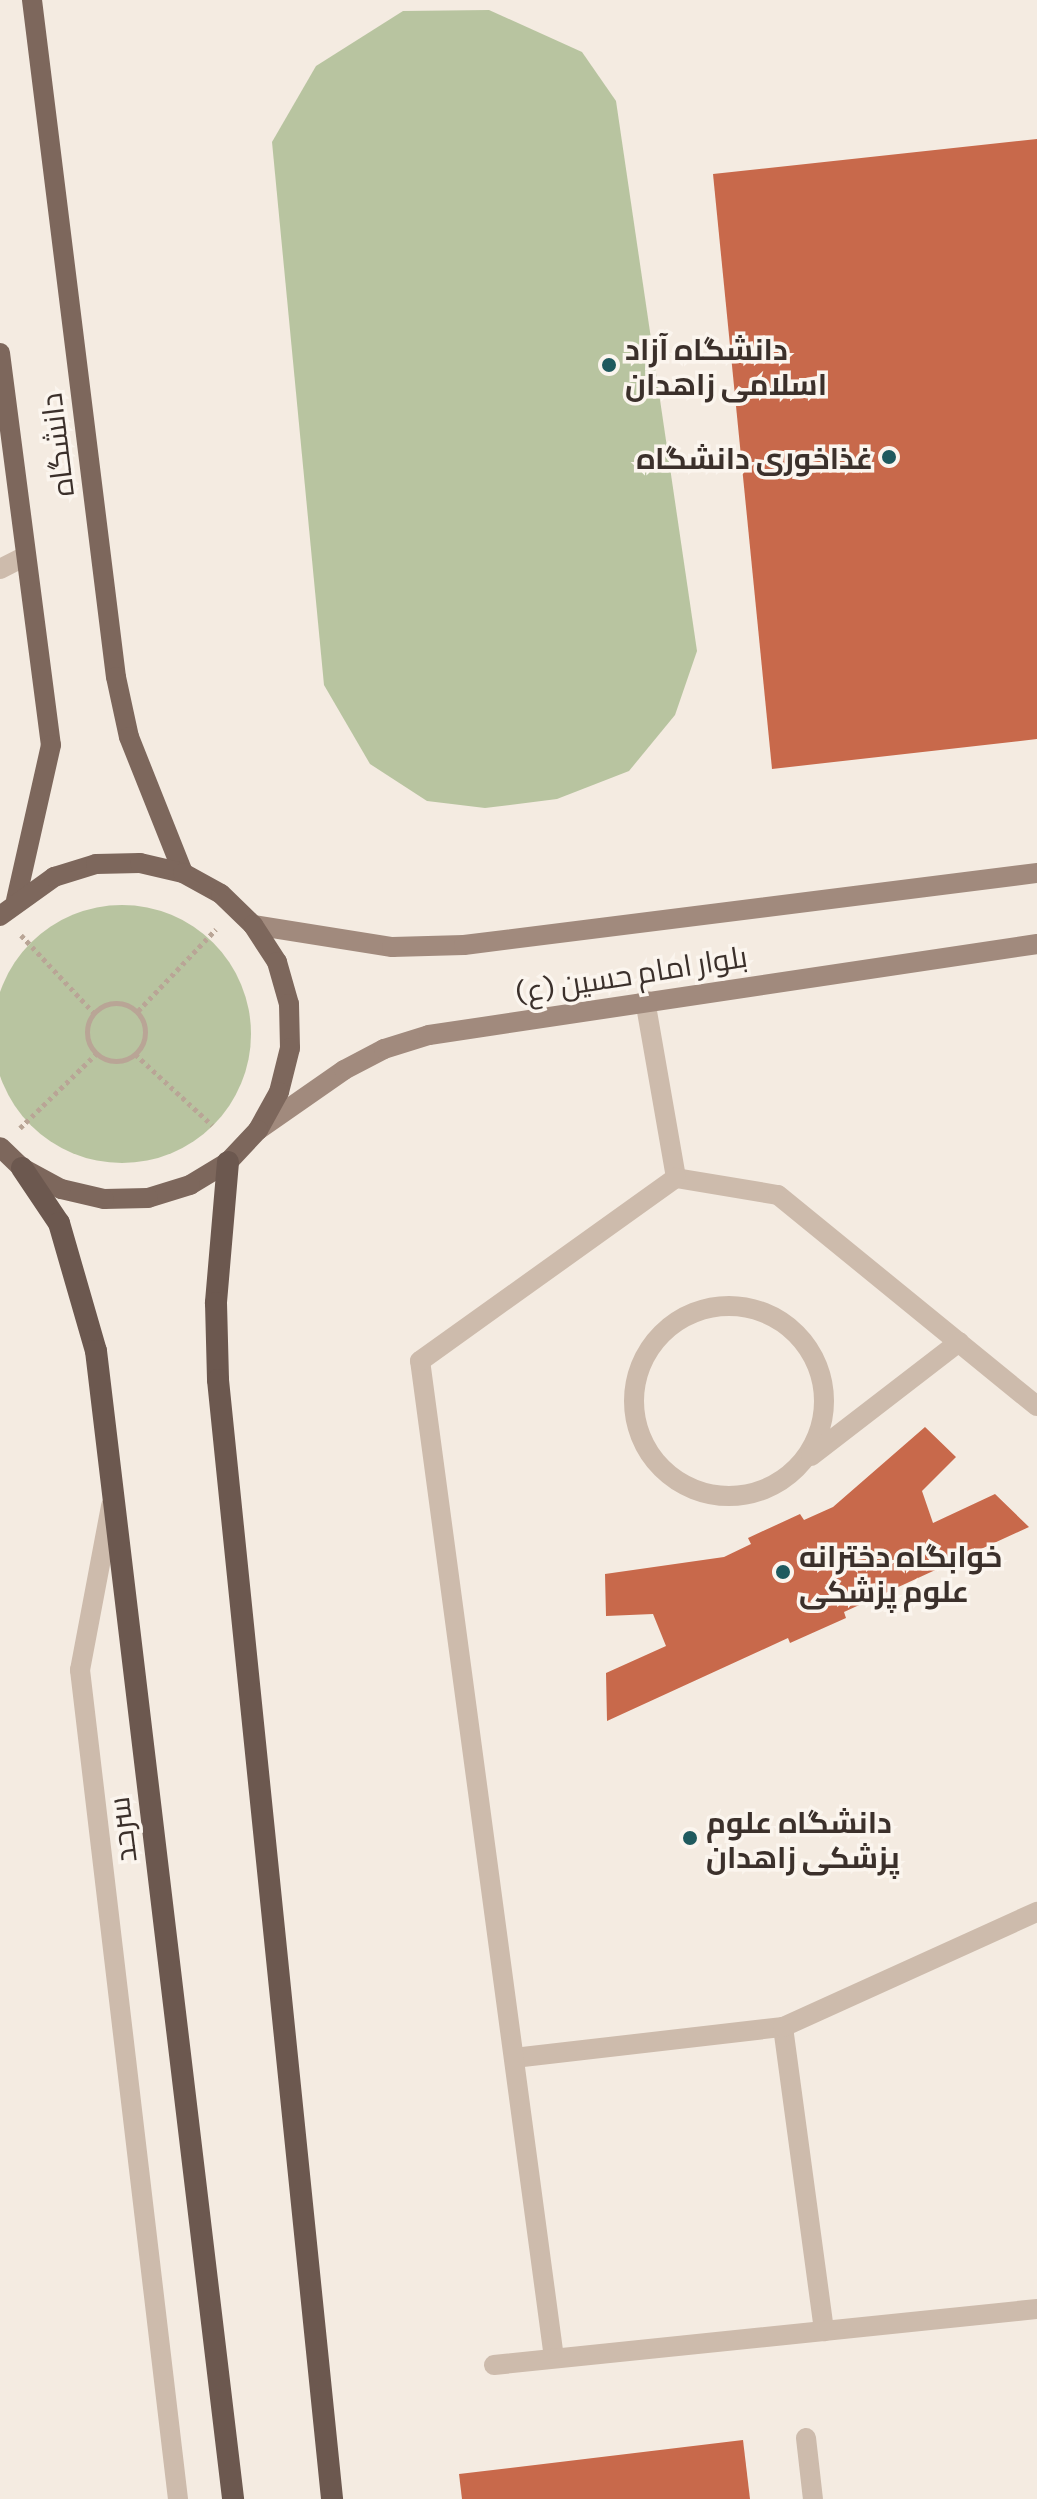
<!DOCTYPE html>
<html>
<head>
<meta charset="utf-8">
<style>
	body { margin:0 }
	#map { position:relative; width:1037px; height:2499px; overflow:hidden; background:#f4ebe1; font-family:Commissioner,Cairo,sans-serif }
	div>[style] { position:absolute }
	.green>* { inset:0; background:#b8c4a0 }
	.round { border-radius:50% }
	.building>* { inset:0; background:#c8694b }
	.path>* { height:5px; margin-top:-2.5px; transform-origin:0; background:repeating-linear-gradient(90deg,#b9a596 0 4px,transparent 0 8px) }
	.path>.ring { margin:-2.5px; padding:0; box-sizing:content-box; background:none; border:5px solid #b9a596; border-radius:50% }
	.service>* { height:20px; margin:-10px; padding:0 10px; transform-origin:10px; border-radius:10px; background:#cdbbac }
	.service>.ring { margin:-10px; padding:0; box-sizing:content-box; background:none; border:20px solid #cdbbac; border-radius:50% }
	.minor>* { height:20px; margin:-10px; padding:0 10px; transform-origin:10px; border-radius:10px; background:#cdbbac }
	.secondary>* { height:20px; margin:-10px; padding:0 10px; transform-origin:10px; border-radius:10px; background:#a18a7d }
	.primary>* { height:20px; margin:-10px; padding:0 10px; transform-origin:10px; border-radius:10px; background:#7d675c }
	.trunk>* { height:22px; margin:-11px; padding:0 11px; transform-origin:11px; border-radius:11px; background:#6c584f }
	.dots>* { width:22px; height:22px; translate:-50% -50%; box-sizing:border-box; border:4px solid #fbf5ee; border-radius:50% }
	span { translate:-50% -50%; white-space:nowrap; text-align:center; line-height:1.15; -webkit-text-stroke:7px #fbf5ee; paint-order:stroke }
	.poi-label { font-size:30px; color:#3b302b; font-weight:700 }
	.left { translate:0 -50%; text-align:left }
	.right { translate:-100% -50%; text-align:right }
	.street-label { font-size:30px; color:#3b302b }
</style>
</head>
<body>
<div id="map">
	<div class="green">
		<div style="clip-path:polygon(489px 10px,582px 52px,616px 101px,697px 651px,675px 715px,629px 771px,557px 799px,485px 808px,427px 801px,370px 764px,324px 685px,272px 142px,316px 66px,403px 11px)"></div>
		<div class="round" style="left:-7px;top:905px;width:258px;height:258px"></div>
	</div>
	<div class="building">
		<div style="clip-path:polygon(1037px 139px,1037px 739px,772px 769px,713px 174px)"></div>
		<div style="clip-path:polygon(925px 1427px,956px 1457px,922px 1491px,933px 1523px,995px 1494px,1029px 1527px,844px 1612px,846px 1618px,790px 1643px,788px 1638px,607px 1721px,606px 1673px,666px 1646px,653px 1614px,606px 1616px,605px 1574px,724px 1557px,751px 1544px,748px 1538px,800px 1514px,804px 1520px,833px 1507px)"></div>
		<div style="clip-path:polygon(743px 2440px,750px 2499px,462px 2499px,459px 2474px)"></div>
	</div>
	<div class="path">
		<div style="left:21px;top:935px;width:107px;rotate:46.9deg"></div>
		<div class="ring" style="left:87px;top:1003px;width:53px;height:53px"></div>
		<div style="left:138px;top:1011px;width:113px;rotate:-46.4deg"></div>
		<div style="left:135px;top:1054px;width:105px;rotate:42.7deg"></div>
		<div style="left:20px;top:1128px;width:107px;rotate:-44.2deg"></div>
	</div>
	<div class="service">
		<div style="left:0;top:569px;width:29px;rotate:-27deg"></div>
		<div style="left:645px;top:1000px;width:181px;rotate:80.1deg"></div>
		<div style="left:676px;top:1178px;width:103px;rotate:9.5deg"></div>
		<div style="left:778px;top:1195px;width:334px;rotate:39.2deg"></div>
		<div class="ring" style="left:634px;top:1306px;width:170px;height:170px"></div>
		<div style="left:811px;top:1456px;width:187px;rotate:-37.6deg"></div>
		<div style="left:783px;top:2027px;width:307px;rotate:82.3deg"></div>
		<div style="left:514px;top:2058px;width:271px;rotate:-6.6deg"></div>
		<div style="left:783px;top:2027px;width:279px;rotate:-24.4deg"></div>
		<div style="left:554px;top:2358px;width:1006px;rotate:-97.65deg"></div>
		<div style="left:420px;top:1361px;width:315px;rotate:-35.6deg"></div>
		<div style="left:494px;top:2365px;width:546px;rotate:-5.89deg"></div>
		<div style="left:806px;top:2438px;width:61px;rotate:83.5deg"></div>
	</div>
	<div class="minor">
		<div style="left:111px;top:1506px;width:167px;rotate:100.7deg"></div>
		<div style="left:80px;top:1670px;width:835px;rotate:83.26deg"></div>
	</div>
	<div class="secondary">
		<div style="left:253px;top:925px;width:141px;rotate:9deg"></div>
		<div style="left:392px;top:947px;width:72px;rotate:-1.6deg"></div>
		<div style="left:464px;top:945px;width:578px;rotate:-7.16deg"></div>
		<div style="left:258px;top:1130px;width:105px;rotate:-34.9deg"></div>
		<div style="left:344px;top:1070px;width:45px;rotate:-27.7deg"></div>
		<div style="left:384px;top:1049px;width:47px;rotate:-17.3deg"></div>
		<div style="left:429px;top:1035px;width:615px;rotate:-8.51deg"></div>
	</div>
	<div class="primary">
		<div style="left:32px;top:0;width:682px;rotate:82.93deg"></div>
		<div style="left:116px;top:677px;width:61px;rotate:77.8deg"></div>
		<div style="left:129px;top:737px;width:146px;rotate:68.3deg"></div>
		<div style="left:0;top:353px;width:395px;rotate:82.6deg"></div>
		<div style="left:51px;top:745px;width:159px;rotate:102.7deg"></div>
		<div style="left:0;top:916px;width:67px;rotate:-35.8deg"></div>
		<div style="left:54px;top:877px;width:44px;rotate:-17.2deg"></div>
		<div style="left:96px;top:864px;width:44px;rotate:-1.3deg"></div>
		<div style="left:140px;top:863px;width:44px;rotate:13.1deg"></div>
		<div style="left:183px;top:873px;width:43px;rotate:28.9deg"></div>
		<div style="left:221px;top:894px;width:45px;rotate:44.1deg"></div>
		<div style="left:253px;top:925px;width:44px;rotate:57deg"></div>
		<div style="left:277px;top:962px;width:44px;rotate:74.1deg"></div>
		<div style="left:289px;top:1004px;width:44px;rotate:88.7deg"></div>
		<div style="left:290px;top:1048px;width:45px;rotate:104deg"></div>
		<div style="left:279px;top:1092px;width:43px;rotate:118.9deg"></div>
		<div style="left:258px;top:1130px;width:44px;rotate:133.2deg"></div>
		<div style="left:228px;top:1162px;width:44px;rotate:148.8deg"></div>
		<div style="left:190px;top:1185px;width:44px;rotate:162.8deg"></div>
		<div style="left:148px;top:1198px;width:44px;rotate:178.7deg"></div>
		<div style="left:104px;top:1199px;width:44px;rotate:-166.9deg"></div>
		<div style="left:61px;top:1189px;width:44px;rotate:-151.7deg"></div>
		<div style="left:22px;top:1168px;width:30px;rotate:-136deg"></div>
	</div>
	<div class="trunk">
		<div style="left:228px;top:1162px;width:142px;rotate:94.9deg"></div>
		<div style="left:216px;top:1303px;width:77px;rotate:88.5deg"></div>
		<div style="left:218px;top:1380px;width:1125px;rotate:84.18deg"></div>
		<div style="left:22px;top:1168px;width:66px;rotate:56.1deg"></div>
		<div style="left:59px;top:1223px;width:133px;rotate:73.9deg"></div>
		<div style="left:96px;top:1351px;width:1156px;rotate:83.19deg"></div>
	</div>
	<div class="dots">
		<div style="left:609px;top:365px;background:#1f5a5e"></div>
		<div style="left:889px;top:457px;background:#1f5a5e"></div>
		<div style="left:783px;top:1572px;background:#1f5a5e"></div>
		<div style="left:690px;top:1838px;background:#1f5a5e"></div>
	</div>
	<div class="poi-label">
		<span class="left" style="left:625px;top:365px">دانشگاه آزاد<br>اسلامی زاهدان</span>
		<span class="right" style="left:873px;top:457px">غذاخوری دانشگاه</span>
		<span class="left" style="left:799px;top:1572px">خوابگاه دخترانه<br>علوم پزشکی</span>
		<span class="left" style="left:706px;top:1838px">دانشگاه علوم<br>پزشکی زاهدان</span>
	</div>
	<div class="street-label">
		<span style="left:56px;top:445px;rotate:-97deg">دانشگاه</span>
		<span style="left:631px;top:973px;rotate:-9deg">بلوار امام حسین (ع)</span>
		<span style="left:121px;top:1830px;rotate:-97deg">سرحد</span>
	</div>
</div>
</body>
</html>
